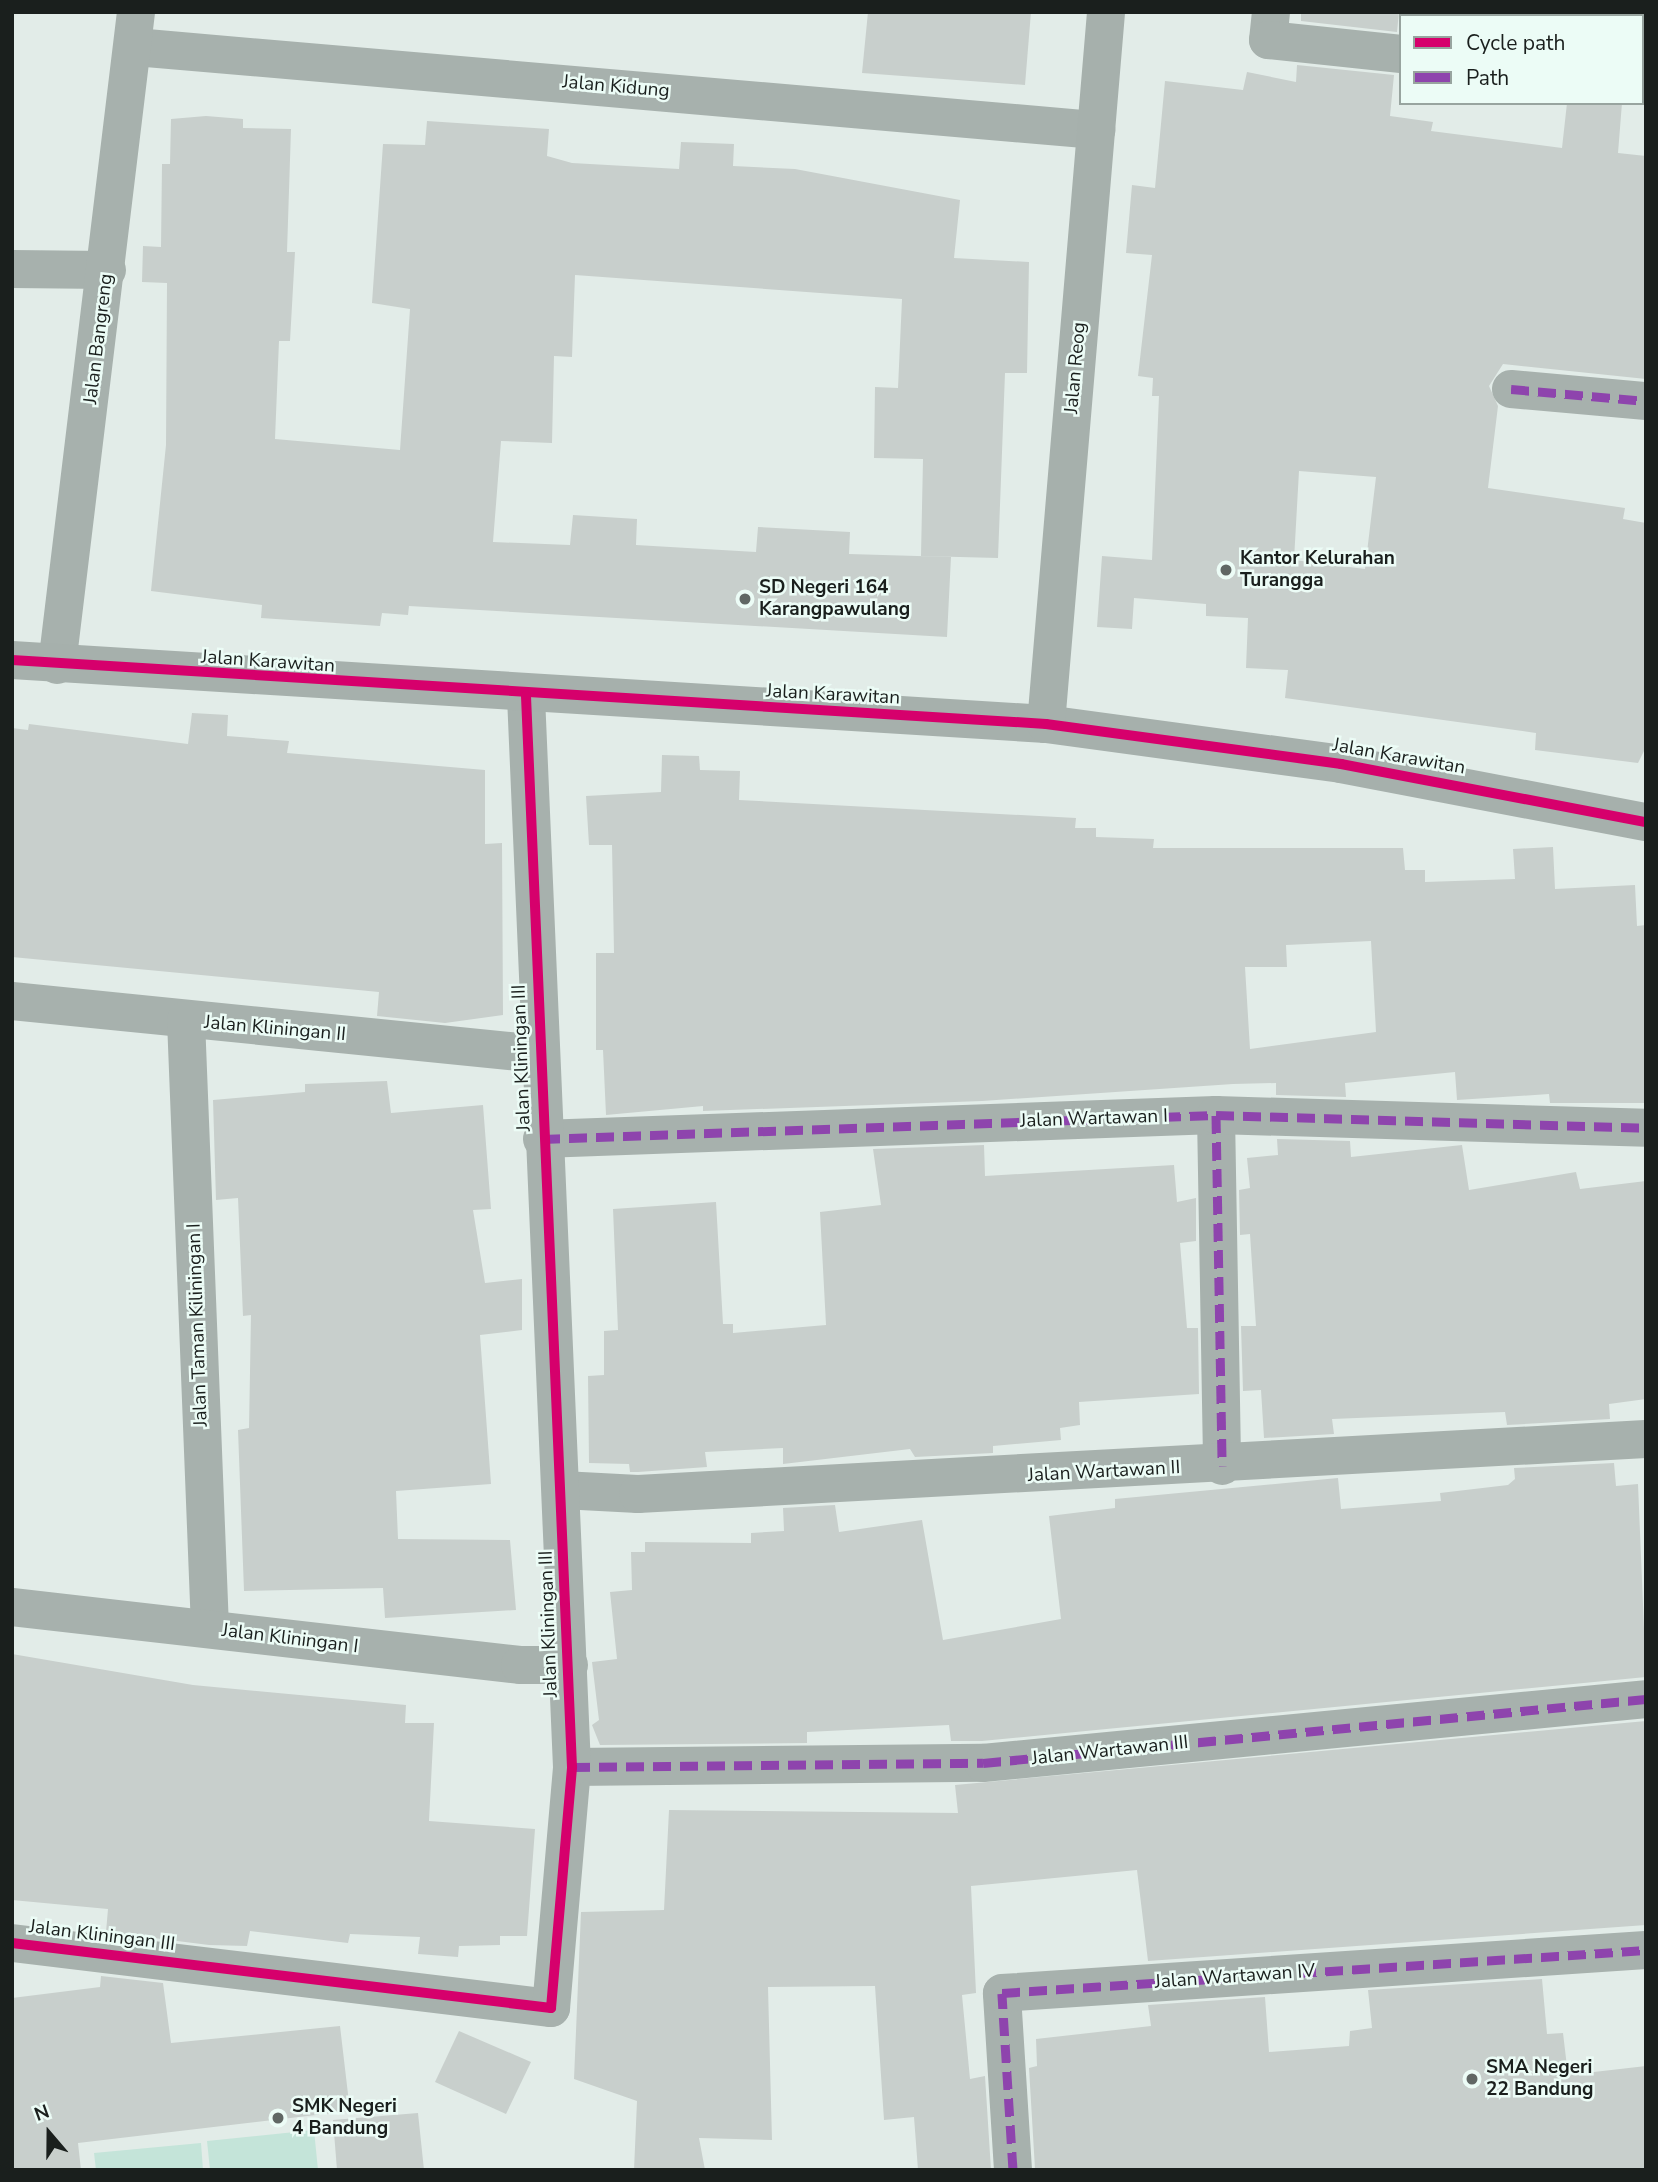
<!DOCTYPE html>
<html>
<head>
<meta charset="utf-8">
<style>
	body { margin:0 }
	#map { position:relative; width:1658px; height:2182px; overflow:hidden; background:#e2ece8; font-family:"Nunito Sans",sans-serif }
	div>[style] { position:absolute }
	.green>* { inset:0; background:#c4e4d9 }
	.building>* { inset:0; background:#c8cfcc }
	.street>* { height:38px; margin:-19px; padding:0 19px; transform-origin:19px; border-radius:19px; background:#a7b1ad }
	.secondary>* { height:38px; margin:-19px; padding:0 19px; transform-origin:19px; border-radius:19px; background:#a6b0ac }
	.quiet>* { height:9px; margin-top:-4.5px; transform-origin:0; background:repeating-linear-gradient(90deg,#8e44ad 0 18px,transparent 0 27px) }
	.cycleway>* { height:10px; margin:-5px; padding:0 5px; transform-origin:5px; border-radius:5px; background:#d6006c }
	.dots>* { width:19px; height:19px; translate:-50% -50%; box-sizing:border-box; border:4px solid #ecfcf6; border-radius:50% }
	span { translate:-50% -50%; white-space:nowrap; text-align:center; line-height:1.15; -webkit-text-stroke:5px #ecfcf6; paint-order:stroke }
	.street-label { font-size:19px; color:#1a1f1d }
	.poi-label { font-size:19px; color:#1a1f1d; font-weight:700 }
	.left { translate:0 -50%; text-align:left }
	.frame { position:absolute; inset:0; border:14px solid #1a1f1d; pointer-events:none }
	.legend { position:absolute; left:1399px; top:14px; width:245px; height:91px; box-sizing:border-box; background:#ecfcf6; border:2px solid #98a49f; margin:0; padding:9px 12px; list-style:none; font-size:21px; color:#1a1f1d }
	.legend li { display:flex; align-items:center; gap:14px; height:35px }
	.legend b { width:35px; border:2px solid #98a49f }
	.north { position:absolute; left:14px; top:2098px; width:70px; height:70px; -webkit-text-stroke:5px #ecfcf6; paint-order:stroke; rotate:340deg; font-size:19px; font-weight:700; line-height:28px; text-align:center; color:#1a1f1d }
	.north::after { content:''; display:block; margin:auto; width:24px; height:32px; background:#1a1f1d; clip-path:polygon(50% 0,100% 100%,50% 72%,0 100%) }
</style>
</head>
<body>
<div id="map">
	<div class="green">
		<div style="clip-path:polygon(314px 2130px,318px 2170px,210px 2170px,207px 2141px)"></div>
		<div style="clip-path:polygon(201px 2143px,203px 2170px,96px 2170px,94px 2153px)"></div>
	</div>
	<div class="building">
		<div style="clip-path:polygon(868px 12px,1031px 12px,1025px 85px,862px 73px)"></div>
		<div style="clip-path:polygon(1301px 12px,1399px 12px,1397px 32px,1301px 21px)"></div>
		<div style="clip-path:polygon(evenodd,1297px 65px,1394px 75px,1390px 116px,1433px 122px,1431px 131px,1562px 148px,1567px 103px,1622px 103px,1618px 153px,1646px 156px,1646px 379px,1503px 364px,1489px 386px,1498px 406px,1488px 488px,1625px 508px,1623px 519px,1646px 523px,1646px 747px,1638px 763px,1535px 750px,1536px 733px,1285px 698px,1288px 670px,1246px 668px,1248px 618px,1206px 616px,1206px 604px,1134px 598px,1132px 629px,1097px 627px,1102px 556px,1152px 560px,1159px 396px,1152px 396px,1153px 378px,1138px 376px,1152px 255px,1126px 253px,1132px 185px,1155px 188px,1165px 81px,1243px 90px,1247px 72px,1296px 82px,1297px 65px,1299px 471px,1376px 477px,1365px 569px,1294px 560px,1299px 471px)"></div>
		<div style="clip-path:polygon(206px 116px,243px 119px,243px 128px,291px 129px,287px 252px,295px 252px,290px 341px,279px 341px,275px 439px,400px 450px,410px 309px,372px 303px,383px 144px,425px 145px,427px 121px,549px 129px,547px 156px,572px 163px,679px 169px,681px 142px,734px 144px,733px 166px,795px 169px,960px 200px,954px 258px,1029px 262px,1027px 373px,1005px 373px,998px 558px,921px 556px,923px 459px,874px 458px,875px 387px,898px 388px,902px 299px,575px 275px,572px 357px,554px 356px,552px 443px,501px 441px,493px 542px,570px 545px,573px 515px,637px 519px,636px 545px,756px 552px,758px 527px,850px 532px,849px 554px,951px 557px,947px 637px,409px 606px,408px 615px,382px 613px,380px 626px,261px 618px,262px 605px,151px 591px,166px 445px,167px 283px,142px 282px,143px 246px,161px 247px,162px 164px,170px 164px,171px 119px)"></div>
		<div style="clip-path:polygon(192px 713px,228px 715px,227px 736px,289px 741px,287px 753px,485px 770px,485px 844px,502px 843px,503px 1015px,445px 1023px,377px 1016px,379px 992px,12px 957px,12px 728px,28px 730px,29px 724px,188px 744px)"></div>
		<div style="clip-path:polygon(evenodd,662px 755px,699px 756px,700px 770px,740px 771px,739px 800px,1076px 818px,1075px 828px,1096px 828px,1096px 837px,1154px 839px,1153px 848px,1403px 848px,1405px 870px,1425px 870px,1425px 882px,1515px 879px,1513px 849px,1553px 847px,1555px 889px,1635px 885px,1637px 926px,1646px 925px,1646px 1103px,1550px 1103px,1549px 1094px,1457px 1100px,1455px 1072px,1345px 1083px,1346px 1097px,1276px 1095px,1276px 1083px,1233px 1084px,982px 1101px,703px 1111px,703px 1106px,606px 1115px,603px 1050px,596px 1050px,596px 953px,614px 953px,612px 845px,589px 845px,586px 796px,661px 792px,662px 755px,1371px 941px,1376px 1032px,1250px 1049px,1245px 967px,1287px 967px,1286px 945px,1371px 941px)"></div>
		<div style="clip-path:polygon(387px 1081px,391px 1113px,483px 1105px,491px 1209px,473px 1210px,485px 1283px,522px 1279px,522px 1330px,480px 1335px,491px 1484px,396px 1491px,398px 1539px,510px 1540px,516px 1610px,385px 1618px,383px 1588px,244px 1591px,238px 1430px,249px 1428px,251px 1315px,243px 1316px,238px 1198px,216px 1200px,213px 1100px,305px 1092px,305px 1084px)"></div>
		<div style="clip-path:polygon(1277px 1139px,1350px 1141px,1351px 1157px,1462px 1145px,1469px 1190px,1576px 1172px,1580px 1189px,1646px 1181px,1646px 1399px,1609px 1404px,1610px 1419px,1507px 1425px,1505px 1412px,1332px 1419px,1334px 1434px,1264px 1438px,1261px 1390px,1243px 1391px,1241px 1326px,1256px 1326px,1250px 1234px,1240px 1235px,1239px 1190px,1250px 1188px,1247px 1158px,1278px 1155px)"></div>
		<div style="clip-path:polygon(984px 1145px,985px 1176px,1174px 1165px,1177px 1202px,1196px 1198px,1196px 1241px,1180px 1243px,1187px 1328px,1198px 1328px,1199px 1394px,1079px 1402px,1080px 1425px,1060px 1428px,1061px 1440px,993px 1446px,993px 1453px,915px 1457px,910px 1449px,783px 1464px,783px 1448px,705px 1452px,707px 1467px,638px 1472px,630px 1472px,629px 1464px,589px 1463px,588px 1376px,604px 1375px,604px 1331px,618px 1330px,613px 1209px,716px 1202px,723px 1324px,733px 1324px,733px 1333px,826px 1325px,820px 1212px,881px 1205px,873px 1149px)"></div>
		<div style="clip-path:polygon(1614px 1463px,1616px 1486px,1638px 1484px,1646px 1677px,982px 1741px,951px 1741px,949px 1725px,807px 1732px,807px 1743px,600px 1745px,592px 1725px,599px 1720px,592px 1662px,617px 1659px,610px 1592px,632px 1590px,631px 1552px,645px 1552px,645px 1542px,751px 1543px,751px 1533px,784px 1531px,783px 1508px,835px 1505px,839px 1532px,922px 1520px,943px 1640px,1061px 1619px,1049px 1516px,1115px 1508px,1115px 1499px,1338px 1478px,1341px 1509px,1441px 1501px,1440px 1493px,1508px 1485px,1515px 1479px,1514px 1468px)"></div>
		<div style="clip-path:polygon(12px 1654px,193px 1685px,406px 1705px,405px 1723px,434px 1723px,429px 1821px,535px 1829px,527px 1936px,500px 1936px,500px 1945px,459px 1946px,458px 1957px,418px 1954px,420px 1937px,350px 1934px,348px 1943px,250px 1931px,247px 1946px,209px 1945px,106px 1932px,108px 1909px,12px 1900px)"></div>
		<div style="clip-path:polygon(1646px 1721px,1646px 1925px,1148px 1961px,1137px 1870px,971px 1886px,976px 1993px,962px 1995px,970px 2079px,985px 2076px,991px 2170px,918px 2170px,914px 2117px,884px 2120px,875px 1986px,768px 1987px,772px 2140px,699px 2138px,705px 2170px,634px 2170px,637px 2101px,574px 2079px,581px 1912px,664px 1910px,669px 1810px,958px 1813px,955px 1785px)"></div>
		<div style="clip-path:polygon(101px 1976px,163px 1983px,171px 2043px,340px 2026px,350px 2111px,78px 2143px,81px 2170px,12px 2170px,12px 1998px,100px 1987px)"></div>
		<div style="clip-path:polygon(1542px 1979px,1547px 2034px,1563px 2033px,1568px 2075px,1646px 2066px,1646px 2170px,1035px 2169px,1029px 2068px,1037px 2066px,1036px 2039px,1151px 2026px,1148px 2005px,1265px 1997px,1269px 2052px,1349px 2046px,1350px 2031px,1372px 2028px,1368px 1990px)"></div>
		<div style="clip-path:polygon(459px 2031px,531px 2062px,506px 2114px,435px 2082px)"></div>
		<div style="clip-path:polygon(418px 2113px,424px 2170px,337px 2170px,333px 2120px)"></div>
	</div>
	<div class="street">
		<div style="left:1271px;top:12px;width:28px;rotate:96deg"></div>
		<div style="left:1268px;top:40px;width:134px;rotate:6deg"></div>
		<div style="left:135px;top:47px;width:965px;rotate:4.94deg"></div>
		<div style="left:1642px;top:78px;width:4px"></div>
		<div style="left:12px;top:269px;width:95px;rotate:0.6deg"></div>
		<div style="left:1511px;top:389px;width:136px;rotate:5.1deg"></div>
		<div style="left:57px;top:665px;width:658px;rotate:-83.1deg"></div>
		<div style="left:12px;top:1001px;width:530px;rotate:5.74deg"></div>
		<div style="left:186px;top:1020px;width:609px;rotate:87.74deg"></div>
		<div style="left:1216px;top:1115px;width:351px;rotate:89deg"></div>
		<div style="left:542px;top:1139px;width:674px;rotate:-2.04deg"></div>
		<div style="left:1216px;top:1115px;width:430px;rotate:1.7deg"></div>
		<div style="left:562px;top:1490px;width:76px;rotate:3deg"></div>
		<div style="left:638px;top:1494px;width:1009px;rotate:-3.12deg"></div>
		<div style="left:12px;top:1607px;width:511px;rotate:6.51deg"></div>
		<div style="left:520px;top:1665px;width:49px"></div>
		<div style="left:572px;top:1767px;width:411px;rotate:-0.6deg"></div>
		<div style="left:983px;top:1763px;width:666px;rotate:-5.51deg"></div>
		<div style="left:12px;top:1943px;width:543px;rotate:6.88deg"></div>
		<div style="left:551px;top:2008px;width:242px;rotate:-85deg"></div>
		<div style="left:572px;top:1767px;width:1072px;rotate:-92.46deg"></div>
		<div style="left:1013px;top:2170px;width:177px;rotate:-93.6deg"></div>
		<div style="left:1002px;top:1993px;width:645px;rotate:-3.82deg"></div>
	</div>
	<div class="secondary">
		<div style="left:12px;top:660px;width:1036px;rotate:3.54deg"></div>
		<div style="left:1046px;top:724px;width:298px;rotate:7.7deg"></div>
		<div style="left:1341px;top:764px;width:310px;rotate:10.8deg"></div>
		<div style="left:1046px;top:724px;width:715px;rotate:-85.18deg"></div>
	</div>
	<div class="quiet">
		<div style="left:1511px;top:389px;width:136px;rotate:5.1deg"></div>
		<div style="left:1216px;top:1115px;width:351px;rotate:89deg"></div>
		<div style="left:542px;top:1139px;width:674px;rotate:-2.04deg"></div>
		<div style="left:1216px;top:1115px;width:430px;rotate:1.7deg"></div>
		<div style="left:572px;top:1767px;width:411px;rotate:-0.6deg"></div>
		<div style="left:983px;top:1763px;width:666px;rotate:-5.51deg"></div>
		<div style="left:1013px;top:2170px;width:177px;rotate:-93.6deg"></div>
		<div style="left:1002px;top:1993px;width:645px;rotate:-3.82deg"></div>
	</div>
	<div class="cycleway">
		<div style="left:12px;top:660px;width:1036px;rotate:3.54deg"></div>
		<div style="left:1046px;top:724px;width:298px;rotate:7.7deg"></div>
		<div style="left:1341px;top:764px;width:310px;rotate:10.8deg"></div>
		<div style="left:12px;top:1943px;width:543px;rotate:6.88deg"></div>
		<div style="left:551px;top:2008px;width:242px;rotate:-85deg"></div>
		<div style="left:572px;top:1767px;width:1072px;rotate:-92.46deg"></div>
	</div>
	<div class="dots">
		<div style="left:1226px;top:570px;background:#606764"></div>
		<div style="left:745px;top:599px;background:#606764"></div>
		<div style="left:1472px;top:2079px;background:#606764"></div>
		<div style="left:278px;top:2118px;background:#606764"></div>
	</div>
	<div class="street-label">
		<span style="left:616px;top:87px;rotate:5deg">Jalan Kidung</span>
		<span style="left:99px;top:339px;rotate:-83deg">Jalan Bangreng</span>
		<span style="left:1076px;top:368px;rotate:-85deg">Jalan Reog</span>
		<span style="left:268px;top:662px;rotate:4deg">Jalan Karawitan</span>
		<span style="left:833px;top:695px;rotate:3deg">Jalan Karawitan</span>
		<span style="left:1399px;top:757px;rotate:10deg">Jalan Karawitan</span>
		<span style="left:275px;top:1029px;rotate:5deg">Jalan Kliningan II</span>
		<span style="left:522px;top:1058px;rotate:-92deg">Jalan Kliningan III</span>
		<span style="left:1094px;top:1119px;rotate:-2deg">Jalan Wartawan I</span>
		<span style="left:198px;top:1325px;rotate:-92deg">Jalan Taman Kiliningan I</span>
		<span style="left:1104px;top:1472px;rotate:-3deg">Jalan Wartawan II</span>
		<span style="left:549px;top:1624px;rotate:-92deg">Jalan Kliningan III</span>
		<span style="left:290px;top:1639px;rotate:7deg">Jalan Kliningan I</span>
		<span style="left:1110px;top:1751px;rotate:-6deg">Jalan Wartawan III</span>
		<span style="left:102px;top:1936px;rotate:7deg">Jalan Kliningan III</span>
		<span style="left:1235px;top:1977px;rotate:-4deg">Jalan Wartawan IV</span>
	</div>
	<div class="poi-label">
		<span class="left" style="left:1240px;top:570px">Kantor Kelurahan<br>Turangga</span>
		<span class="left" style="left:759px;top:599px">SD Negeri 164<br>Karangpawulang</span>
		<span class="left" style="left:1486px;top:2079px">SMA Negeri<br>22 Bandung</span>
		<span class="left" style="left:292px;top:2118px">SMK Negeri<br>4 Bandung</span>
	</div>
	<div class="frame"></div>
	<ul class="legend">
	<li><b style="height:9px;background:#d6006c"></b>Cycle path</li>
	<li><b style="height:9px;background:#8e44ad"></b>Path</li>
	</ul>
	<div class="north">N</div>
</div>
</body>
</html>
